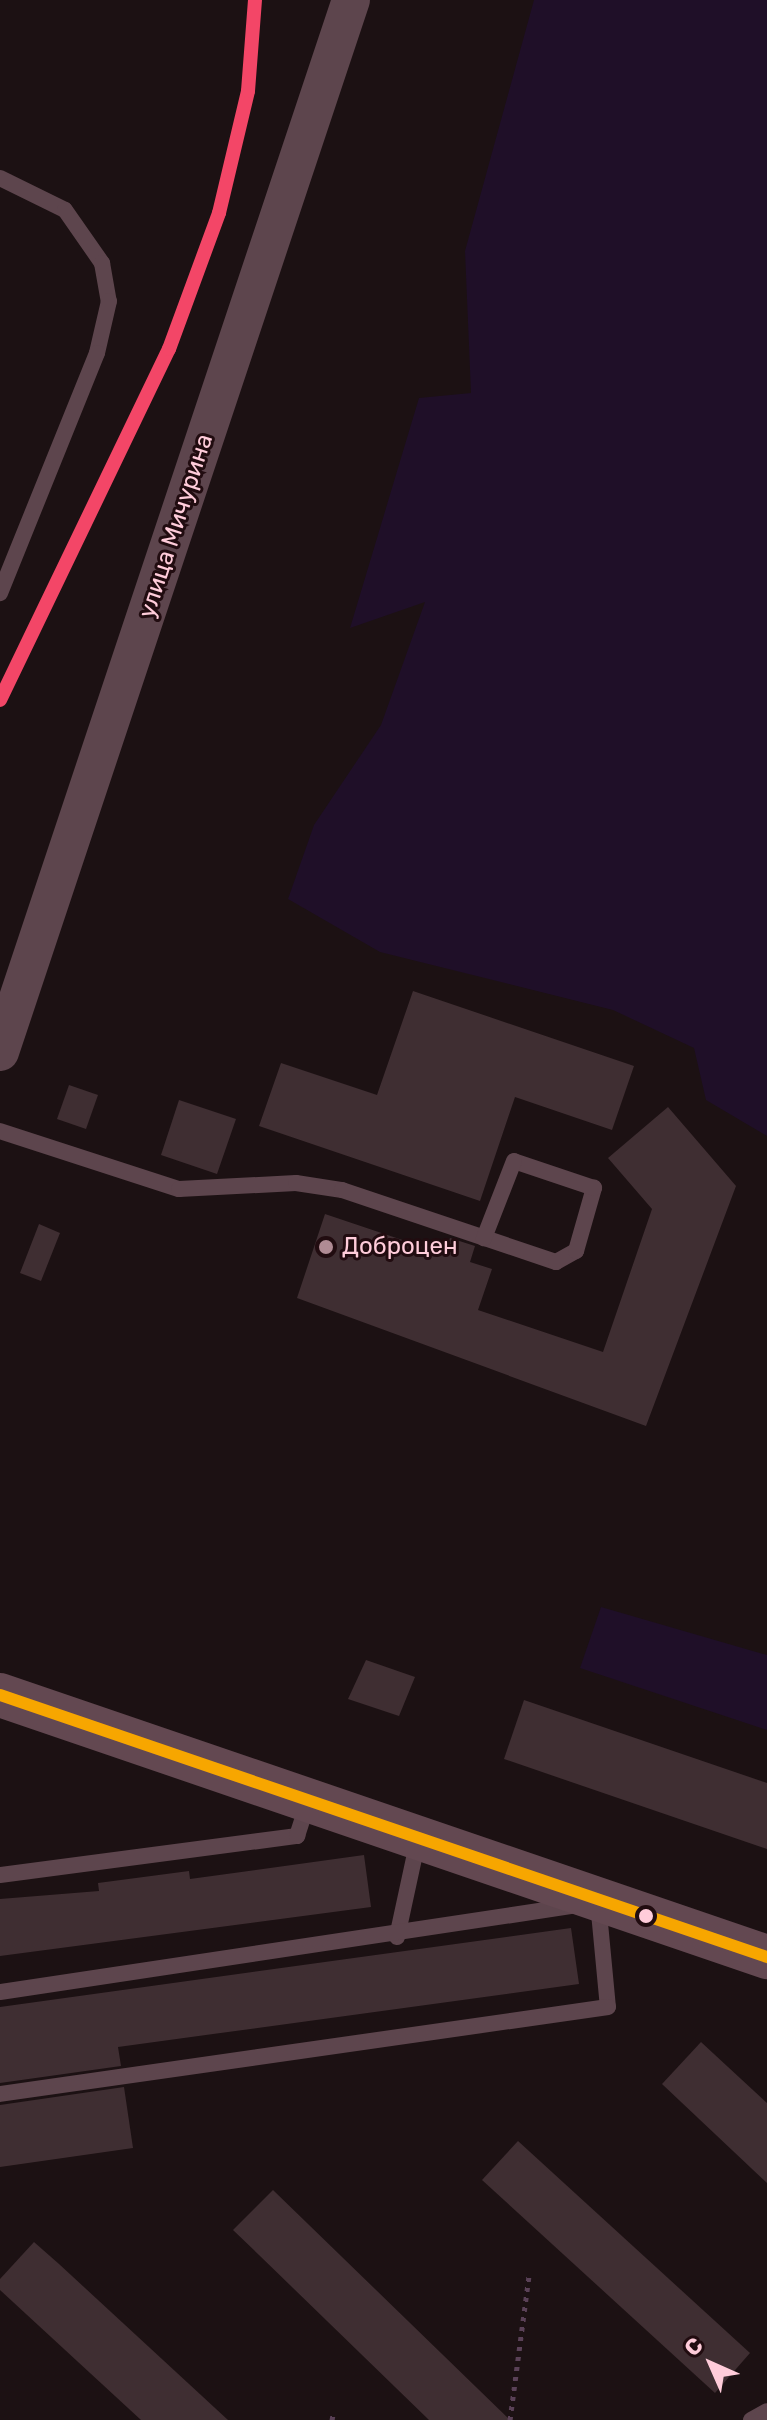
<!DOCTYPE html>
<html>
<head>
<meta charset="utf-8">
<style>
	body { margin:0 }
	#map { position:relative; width:767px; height:2420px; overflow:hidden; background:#1c1113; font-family:Rubik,sans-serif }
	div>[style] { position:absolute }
	.green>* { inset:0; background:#1f0f28 }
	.building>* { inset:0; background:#3f2e32 }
	.path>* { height:5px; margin-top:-2.5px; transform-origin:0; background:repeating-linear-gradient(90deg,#5a4157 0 4px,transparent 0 10px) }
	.service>* { height:16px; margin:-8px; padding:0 8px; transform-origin:8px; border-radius:8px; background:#5d454d }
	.tertiary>* { height:38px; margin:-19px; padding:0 19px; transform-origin:19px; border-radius:19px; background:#5d454d }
	.secondary>* { height:44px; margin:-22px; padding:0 22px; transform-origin:22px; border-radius:22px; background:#634851 }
	.bus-1>* { height:12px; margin:-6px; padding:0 6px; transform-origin:6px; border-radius:6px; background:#f7a600 }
	.rail-1>* { height:14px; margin:-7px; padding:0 7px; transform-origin:7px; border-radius:7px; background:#f34667 }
	.dots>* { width:22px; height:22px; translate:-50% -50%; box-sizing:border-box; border:4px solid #210c10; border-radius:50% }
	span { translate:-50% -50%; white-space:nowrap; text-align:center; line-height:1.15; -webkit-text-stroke:6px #210c10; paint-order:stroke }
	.street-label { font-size:24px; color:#ffccda }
	.poi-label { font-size:24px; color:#ffccda }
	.left { translate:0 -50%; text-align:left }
	.north { position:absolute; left:671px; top:2324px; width:80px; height:80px; -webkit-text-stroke:6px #210c10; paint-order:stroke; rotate:315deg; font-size:22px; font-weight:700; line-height:32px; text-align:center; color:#ffccda }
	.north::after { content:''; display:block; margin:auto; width:28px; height:36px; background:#ffccda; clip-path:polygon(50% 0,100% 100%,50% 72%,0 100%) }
</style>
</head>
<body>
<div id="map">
	<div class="green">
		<div style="clip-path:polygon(534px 0,767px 0,767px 1136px,706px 1100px,694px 1048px,613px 1010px,380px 952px,288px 899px,314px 825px,381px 725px,425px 602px,350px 628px,419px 398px,471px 393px,465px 251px)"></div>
		<div style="clip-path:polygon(601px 1607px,767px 1655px,767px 1730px,580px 1668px)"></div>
	</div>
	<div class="building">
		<div style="clip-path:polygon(413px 991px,634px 1066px,612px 1130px,515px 1097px,480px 1201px,259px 1126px,281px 1063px,377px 1095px)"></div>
		<div style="clip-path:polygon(69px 1085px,98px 1095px,86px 1129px,57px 1119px)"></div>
		<div style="clip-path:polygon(179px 1100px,236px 1119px,217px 1174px,161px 1155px)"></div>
		<div style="clip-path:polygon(668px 1107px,736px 1186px,646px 1426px,297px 1298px,325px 1214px,444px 1254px,450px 1238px,475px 1246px,470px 1262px,492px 1269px,478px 1310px,603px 1352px,652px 1209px,608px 1158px)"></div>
		<div style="clip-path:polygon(39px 1224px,60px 1233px,41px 1281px,20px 1273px)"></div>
		<div style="clip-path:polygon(366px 1660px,415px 1677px,399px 1716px,348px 1699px)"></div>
		<div style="clip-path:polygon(524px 1700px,767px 1783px,767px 1849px,504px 1759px)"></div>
		<div style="clip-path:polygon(364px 1855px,371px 1907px,0 1956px,0 1899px,99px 1891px,98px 1883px,189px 1871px,190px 1879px)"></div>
		<div style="clip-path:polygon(571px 1928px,579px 1984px,118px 2047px,121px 2066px,0 2083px,0 2007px)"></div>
		<div style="clip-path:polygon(701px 2042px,767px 2103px,767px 2183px,662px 2084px)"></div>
		<div style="clip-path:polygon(124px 2087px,133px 2148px,0 2167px,0 2105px)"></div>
		<div style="clip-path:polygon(518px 2141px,750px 2353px,715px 2393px,482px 2180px)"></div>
		<div style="clip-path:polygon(273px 2190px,510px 2420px,429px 2420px,259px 2255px,233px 2230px)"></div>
		<div style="clip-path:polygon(34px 2242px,59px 2264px,228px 2420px,141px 2420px,0 2290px,0 2279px)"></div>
	</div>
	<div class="path">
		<div style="left:332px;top:2420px;width:5px;rotate:-79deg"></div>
		<div style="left:510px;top:2420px;width:145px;rotate:-82.5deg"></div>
	</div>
	<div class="service">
		<div style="left:0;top:178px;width:72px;rotate:26.2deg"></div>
		<div style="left:65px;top:210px;width:65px;rotate:55.1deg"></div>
		<div style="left:102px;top:263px;width:39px;rotate:80deg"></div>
		<div style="left:109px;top:301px;width:53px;rotate:103deg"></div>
		<div style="left:97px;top:353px;width:259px;rotate:112deg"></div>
		<div style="left:0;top:1131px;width:188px;rotate:18deg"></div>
		<div style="left:179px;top:1189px;width:117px;rotate:-2.9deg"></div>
		<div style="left:296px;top:1183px;width:47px;rotate:8.7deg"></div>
		<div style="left:342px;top:1190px;width:226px;rotate:18.6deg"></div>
		<div style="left:556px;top:1262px;width:23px;rotate:-29deg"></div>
		<div style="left:576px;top:1251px;width:66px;rotate:-74.1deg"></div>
		<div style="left:594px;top:1188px;width:84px;rotate:-161.4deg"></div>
		<div style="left:514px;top:1161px;width:83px;rotate:111.3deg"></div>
		<div style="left:0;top:1875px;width:300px;rotate:-7.5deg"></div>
		<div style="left:297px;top:1836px;width:35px;rotate:-72deg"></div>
		<div style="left:397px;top:1937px;width:99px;rotate:-77.8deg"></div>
		<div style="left:0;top:1992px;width:605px;rotate:-8.56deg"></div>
		<div style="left:598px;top:1902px;width:105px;rotate:84.6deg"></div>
		<div style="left:608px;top:2007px;width:614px;rotate:171.86deg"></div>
		<div style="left:751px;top:2420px;width:18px;rotate:-29deg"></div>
	</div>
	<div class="tertiary">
		<div style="left:0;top:1052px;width:1109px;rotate:-71.55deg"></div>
	</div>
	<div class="secondary">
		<div style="left:0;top:1695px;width:811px;rotate:18.86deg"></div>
	</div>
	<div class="bus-1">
		<div style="left:0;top:1695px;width:811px;rotate:18.86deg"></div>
	</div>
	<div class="rail-1">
		<div style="left:0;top:700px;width:390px;rotate:-64.3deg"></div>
		<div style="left:169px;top:349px;width:145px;rotate:-69.8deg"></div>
		<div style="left:219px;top:213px;width:125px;rotate:-76.6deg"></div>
		<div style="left:248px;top:91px;width:91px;rotate:-85.6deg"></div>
	</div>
	<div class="dots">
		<div style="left:326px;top:1247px;background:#b08b94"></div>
		<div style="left:646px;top:1916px;background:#ffccda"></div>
	</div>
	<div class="street-label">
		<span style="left:176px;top:526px;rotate:-72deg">улица Мичурина</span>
	</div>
	<div class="poi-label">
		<span class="left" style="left:342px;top:1247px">Доброцен</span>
	</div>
	<div class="north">С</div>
</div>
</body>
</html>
